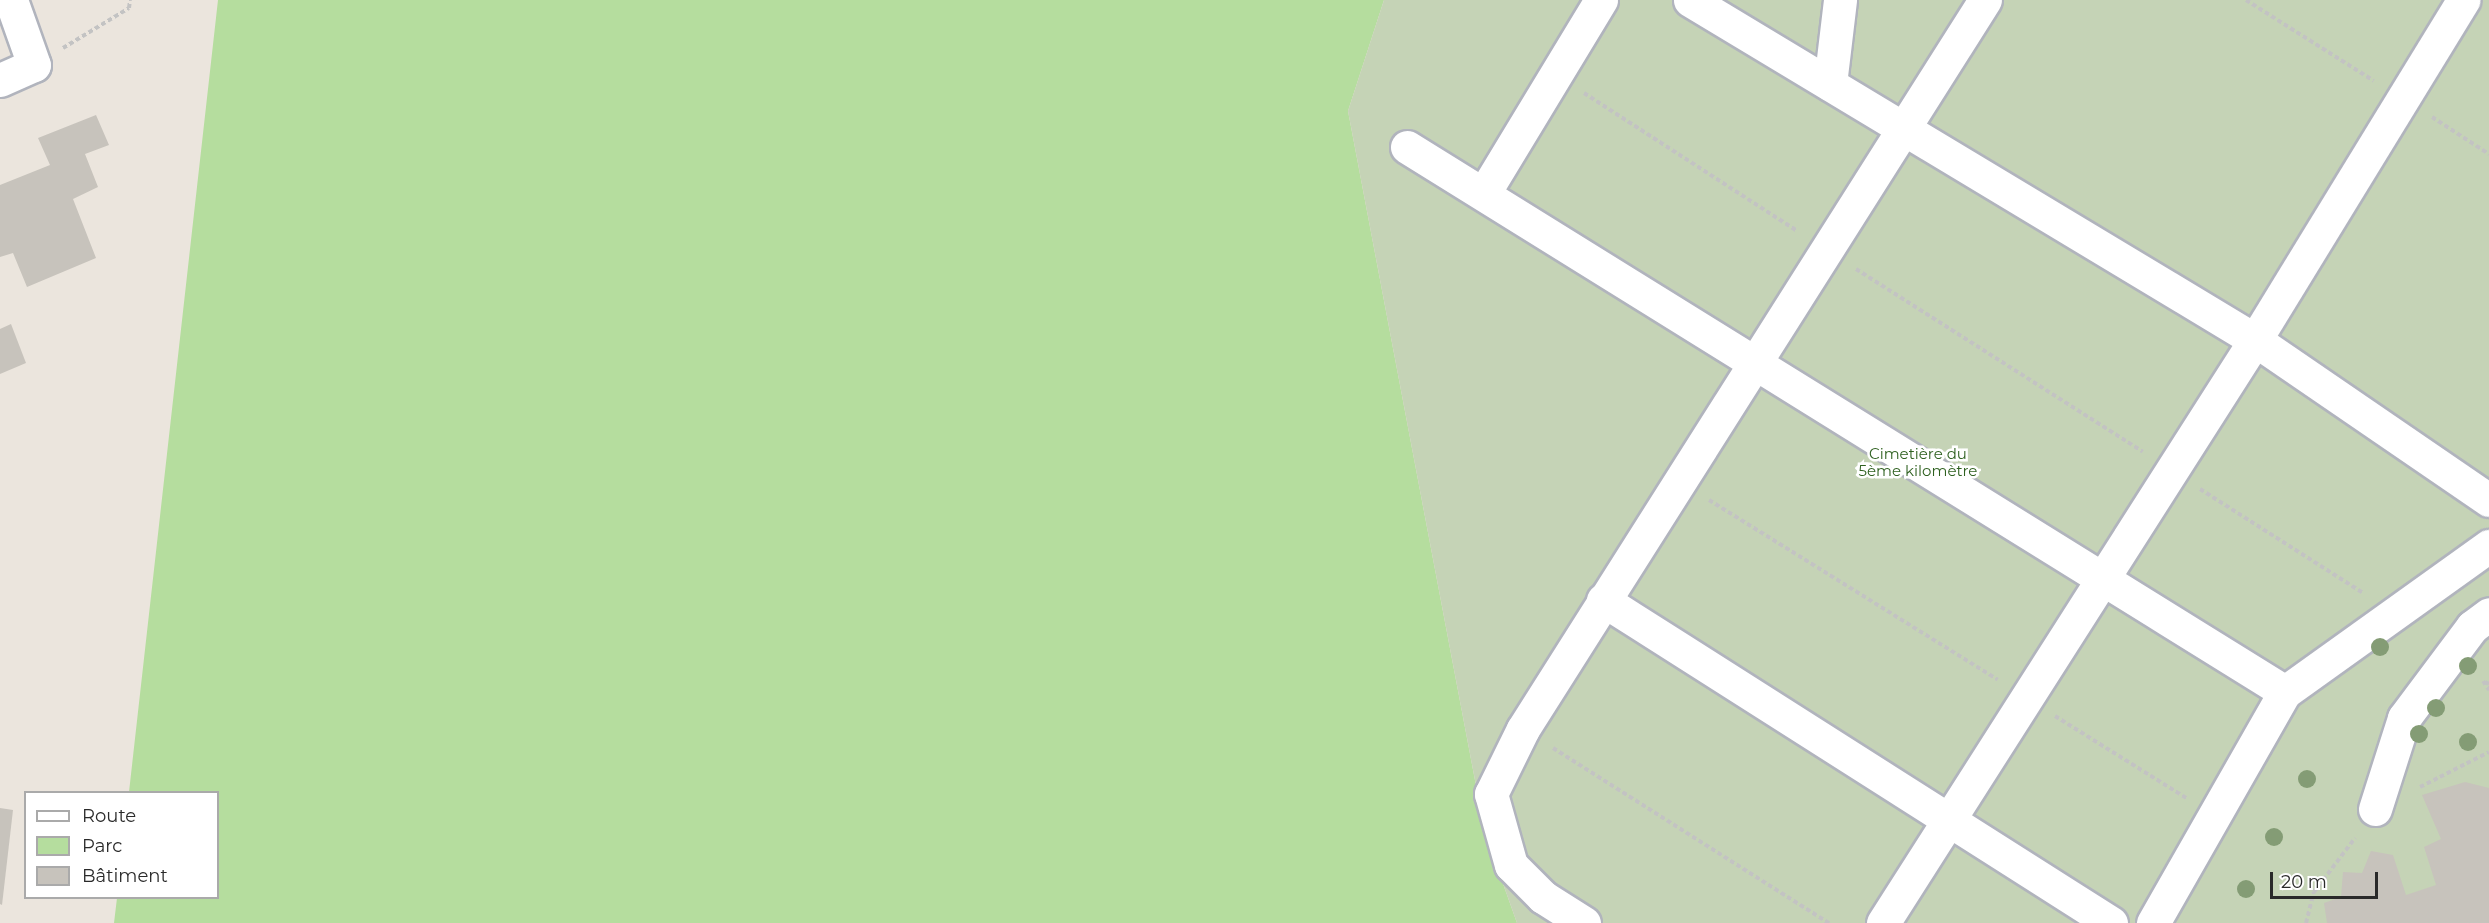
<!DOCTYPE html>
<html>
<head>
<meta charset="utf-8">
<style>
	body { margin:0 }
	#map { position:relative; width:2489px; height:923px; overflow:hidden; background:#ebe5dd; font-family:Montserrat,sans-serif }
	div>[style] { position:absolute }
	.green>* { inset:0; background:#b5dd9e }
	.cemetery>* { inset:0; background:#c5d3b6 }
	.building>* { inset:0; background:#c7c3bc }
	.path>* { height:4px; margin-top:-2px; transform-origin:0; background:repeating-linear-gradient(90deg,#c3c3c3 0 4.5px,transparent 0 7.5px) }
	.roads { filter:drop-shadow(2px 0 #b1b4bd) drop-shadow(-2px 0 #b1b4bd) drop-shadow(0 2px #b1b4bd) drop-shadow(0 -2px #b1b4bd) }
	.minor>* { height:33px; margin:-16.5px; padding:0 16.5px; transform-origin:16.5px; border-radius:16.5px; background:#fff }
	.trees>* { width:18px; height:18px; margin:-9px; border-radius:50%; background:#849c75 }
	span { translate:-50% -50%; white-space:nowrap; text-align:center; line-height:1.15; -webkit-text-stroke:5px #fff; paint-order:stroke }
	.park-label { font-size:15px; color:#2f6120 }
	.legend { position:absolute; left:24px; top:791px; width:195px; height:108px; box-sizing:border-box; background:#fff; border:2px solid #aaa; margin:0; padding:8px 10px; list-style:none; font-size:18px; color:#2a2a2a }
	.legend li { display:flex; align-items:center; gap:12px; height:30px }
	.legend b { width:30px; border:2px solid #aaa }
	.scale { position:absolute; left:2270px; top:872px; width:108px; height:27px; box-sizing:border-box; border:3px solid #2a2a2a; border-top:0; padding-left:8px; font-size:18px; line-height:21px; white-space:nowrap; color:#2a2a2a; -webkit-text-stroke:4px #fff; paint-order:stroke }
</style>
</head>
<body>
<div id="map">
	<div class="green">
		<div style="clip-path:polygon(218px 0,1384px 0,1348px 111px,1485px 833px,1517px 923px,114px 923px,117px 898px,218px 898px,218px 792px,129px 792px)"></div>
	</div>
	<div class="cemetery">
		<div style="clip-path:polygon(1384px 0,2489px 0,2489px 923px,1517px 923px,1485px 833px,1348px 111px)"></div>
	</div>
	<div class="building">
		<div style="clip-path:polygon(96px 115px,109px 145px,85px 154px,98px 187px,73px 199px,96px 258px,27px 287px,13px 253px,0 257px,0 185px,50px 165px,38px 138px)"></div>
		<div style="clip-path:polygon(11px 324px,26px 363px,0 374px,0 329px)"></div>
		<div style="clip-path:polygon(2465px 782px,2489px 788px,2489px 923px,2327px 923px,2324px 903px,2341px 897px,2343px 872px,2362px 873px,2371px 851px,2393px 855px,2406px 895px,2436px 885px,2424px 847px,2441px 839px,2422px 795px)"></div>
		<div style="clip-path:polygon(0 808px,13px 810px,2px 905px,0 904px)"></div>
	</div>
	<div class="path">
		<div style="left:2246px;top:0;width:151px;rotate:32.3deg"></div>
		<div style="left:63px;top:48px;width:77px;rotate:-31.2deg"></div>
		<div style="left:129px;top:8px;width:8px;rotate:-83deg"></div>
		<div style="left:1584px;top:93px;width:254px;rotate:32.9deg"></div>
		<div style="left:2432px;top:117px;width:68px;rotate:33deg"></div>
		<div style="left:1856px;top:269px;width:340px;rotate:32.5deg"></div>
		<div style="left:2200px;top:489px;width:193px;rotate:32.5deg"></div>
		<div style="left:1709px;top:500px;width:340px;rotate:31.9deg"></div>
		<div style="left:2489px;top:684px;width:7px;rotate:-153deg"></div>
		<div style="left:2483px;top:681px;width:11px;rotate:56deg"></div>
		<div style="left:2055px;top:716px;width:155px;rotate:32deg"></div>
		<div style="left:1553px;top:748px;width:327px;rotate:32.4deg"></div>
		<div style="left:2420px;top:787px;width:77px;rotate:-26.9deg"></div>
		<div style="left:2306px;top:923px;width:32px;rotate:-76deg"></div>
		<div style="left:2314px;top:892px;width:68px;rotate:-52.8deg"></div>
	</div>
	<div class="roads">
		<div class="minor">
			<div style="left:1690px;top:0;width:659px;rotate:31.04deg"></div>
			<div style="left:2255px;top:340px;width:283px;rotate:34.4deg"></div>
			<div style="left:0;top:80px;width:37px;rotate:-24deg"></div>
			<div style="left:34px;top:65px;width:69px;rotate:-109.5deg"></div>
			<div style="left:1830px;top:84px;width:85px;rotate:-83.2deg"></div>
			<div style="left:1407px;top:147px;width:1033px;rotate:31.83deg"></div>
			<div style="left:1484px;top:193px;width:226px;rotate:-58.8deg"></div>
			<div style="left:1603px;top:600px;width:602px;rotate:32.45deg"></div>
			<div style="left:2375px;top:809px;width:96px;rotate:-72.3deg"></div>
			<div style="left:2404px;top:718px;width:114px;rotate:-53.2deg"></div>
			<div style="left:2472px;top:627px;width:21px;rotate:-37deg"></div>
			<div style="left:1584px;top:923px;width:49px;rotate:-147.6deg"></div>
			<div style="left:1543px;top:897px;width:45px;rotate:-135deg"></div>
			<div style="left:1511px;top:865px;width:74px;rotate:-105.7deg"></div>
			<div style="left:1491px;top:794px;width:72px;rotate:-63.8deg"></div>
			<div style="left:1523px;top:729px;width:863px;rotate:-57.64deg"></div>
			<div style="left:1883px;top:923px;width:692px;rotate:-57.46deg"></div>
			<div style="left:2255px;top:340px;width:399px;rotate:-58.5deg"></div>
			<div style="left:2153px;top:923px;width:266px;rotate:-60.3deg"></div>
			<div style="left:2285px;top:692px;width:251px;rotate:-35.6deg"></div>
		</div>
	</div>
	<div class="trees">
		<div style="left:2380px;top:647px"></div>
		<div style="left:2468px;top:666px"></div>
		<div style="left:2436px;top:708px"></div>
		<div style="left:2419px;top:734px"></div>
		<div style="left:2468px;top:742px"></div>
		<div style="left:2307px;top:779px"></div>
		<div style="left:2274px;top:837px"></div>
		<div style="left:2246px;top:889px"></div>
	</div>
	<div class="park-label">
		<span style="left:1918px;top:462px">Cimetière du<br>5ème kilomètre</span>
	</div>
	<ul class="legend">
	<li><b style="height:8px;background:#fff"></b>Route</li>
	<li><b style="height:16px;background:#b5dd9e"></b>Parc</li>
	<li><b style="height:16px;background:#c7c3bc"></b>Bâtiment</li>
	</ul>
	<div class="scale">20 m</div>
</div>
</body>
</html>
